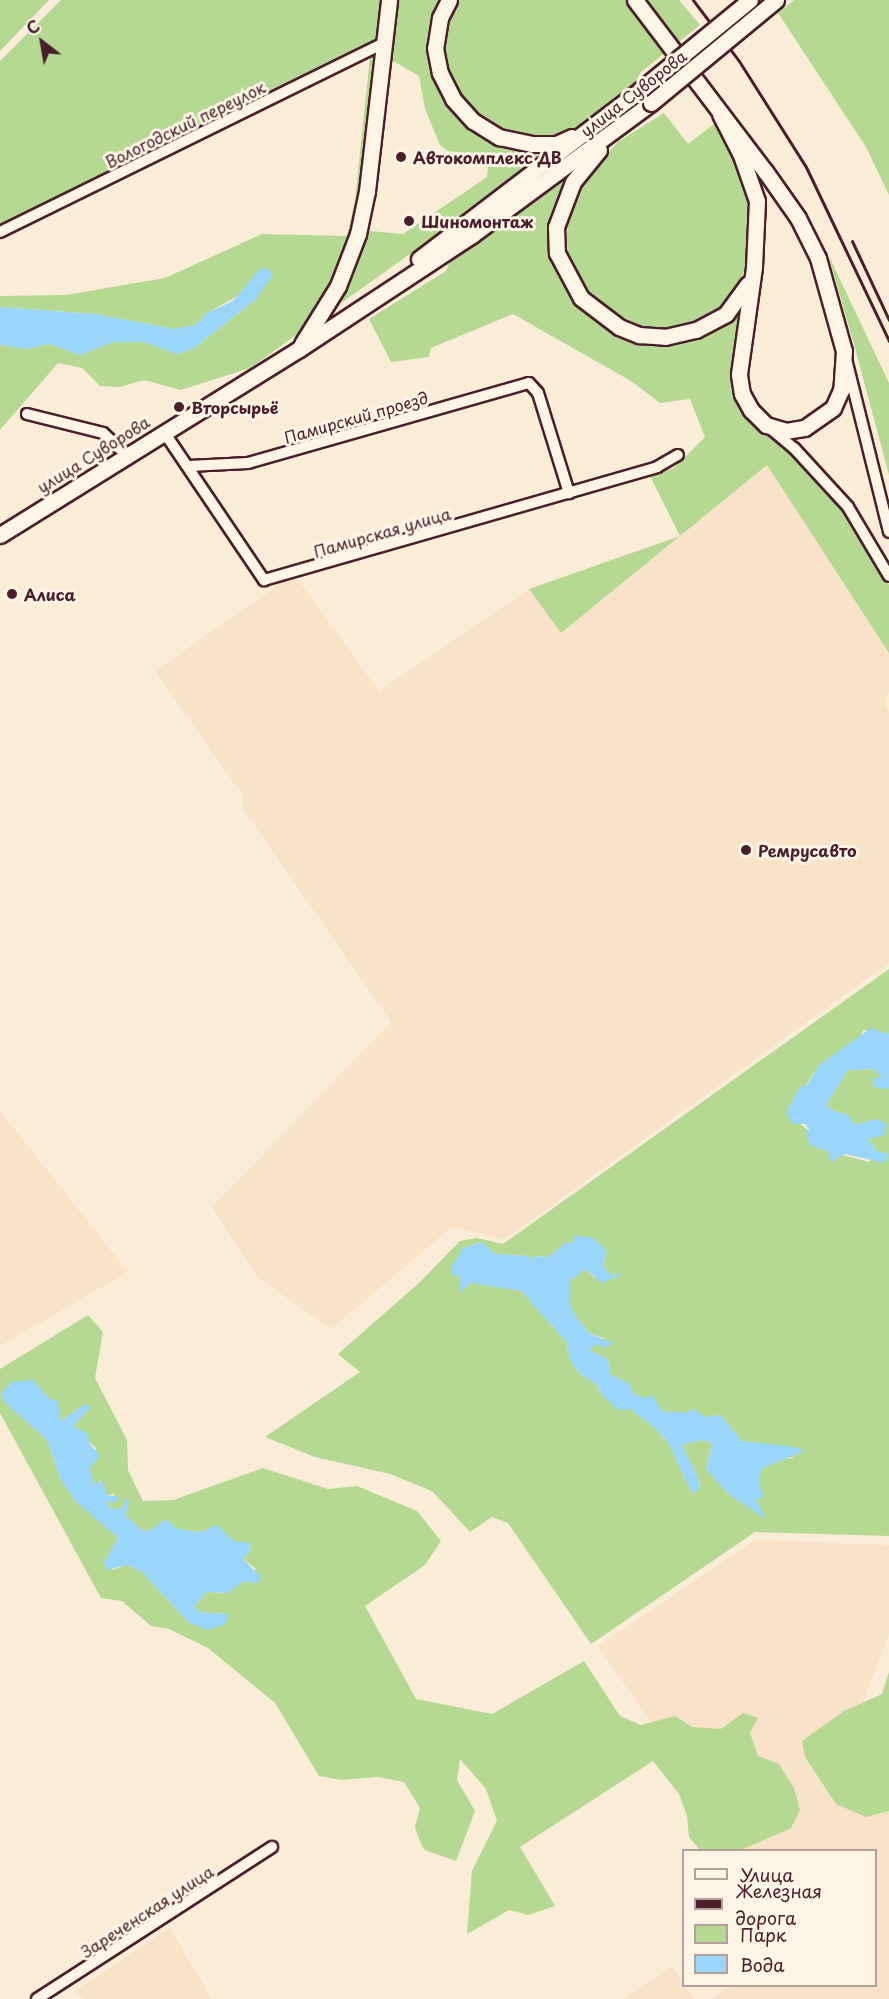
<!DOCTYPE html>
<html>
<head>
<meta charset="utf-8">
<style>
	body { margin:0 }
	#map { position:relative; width:889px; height:1999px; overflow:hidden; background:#faedd8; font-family:"Playpen Sans",sans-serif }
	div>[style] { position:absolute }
	.built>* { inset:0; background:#f8e3c8 }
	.green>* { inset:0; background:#b5d893 }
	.water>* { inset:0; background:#99d6fa }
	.roads { filter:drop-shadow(2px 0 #4a1f2b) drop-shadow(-2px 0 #4a1f2b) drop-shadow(0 2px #4a1f2b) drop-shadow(0 -2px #4a1f2b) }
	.street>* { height:10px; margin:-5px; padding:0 5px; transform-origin:5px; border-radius:5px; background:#fcf5e5 }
	.secondary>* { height:15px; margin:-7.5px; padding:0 7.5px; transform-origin:7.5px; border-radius:7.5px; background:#fcf5e5 }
	.rail>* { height:3px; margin:-1.5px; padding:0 1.5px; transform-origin:1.5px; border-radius:1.5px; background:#4a1f2b }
	.bridges { filter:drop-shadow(2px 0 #4a1f2b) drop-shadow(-2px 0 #4a1f2b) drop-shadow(0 2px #4a1f2b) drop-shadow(0 -2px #4a1f2b) }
	.secondary-bridge>* { height:15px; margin:-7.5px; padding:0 7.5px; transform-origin:7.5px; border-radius:7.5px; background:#fcf5e5 }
	.dots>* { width:16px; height:16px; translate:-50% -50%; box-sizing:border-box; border:3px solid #fcf5e5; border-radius:50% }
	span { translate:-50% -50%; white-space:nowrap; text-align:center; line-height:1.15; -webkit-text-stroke:6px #fcf5e5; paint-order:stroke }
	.street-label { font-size:16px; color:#4a1f2b }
	.poi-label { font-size:16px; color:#4a1f2b; font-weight:700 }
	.left { translate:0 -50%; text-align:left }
	.legend { position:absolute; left:682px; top:1849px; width:195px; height:138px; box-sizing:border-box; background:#fcf5e5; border:2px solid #b59f9b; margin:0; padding:8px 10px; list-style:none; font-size:18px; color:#4a1f2b }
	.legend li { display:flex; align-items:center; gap:12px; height:30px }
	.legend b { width:30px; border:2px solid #b59f9b }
	.north { position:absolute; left:12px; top:12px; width:60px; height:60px; -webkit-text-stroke:4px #fcf5e5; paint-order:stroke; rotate:329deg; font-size:16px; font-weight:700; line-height:24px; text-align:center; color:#4a1f2b }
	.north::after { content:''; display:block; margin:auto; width:21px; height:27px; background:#4a1f2b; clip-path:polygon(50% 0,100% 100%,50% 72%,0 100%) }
</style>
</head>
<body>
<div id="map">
	<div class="built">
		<div style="clip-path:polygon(767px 465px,889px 652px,889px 692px,885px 704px,889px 712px,889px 963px,504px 1240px,452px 1227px,331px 1329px,257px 1277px,212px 1207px,391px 1022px,243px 809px,243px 796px,155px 671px,294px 574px,379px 691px,529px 589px,561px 633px)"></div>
		<div style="clip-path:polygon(0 1111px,128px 1272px,0 1346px)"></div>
		<div style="clip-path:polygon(755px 1540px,889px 1545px,889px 1634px,864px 1700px,889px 1736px,889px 1999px,711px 1999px,731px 1986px,876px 1986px,876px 1850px,738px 1850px,598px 1646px)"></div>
		<div style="clip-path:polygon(170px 1928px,212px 1999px,84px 1999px,75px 1991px)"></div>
		<div style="clip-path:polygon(672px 1966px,694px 1999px,622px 1999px)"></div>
	</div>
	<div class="green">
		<div style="clip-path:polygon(0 0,49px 0,0 51px)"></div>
		<div style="clip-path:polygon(evenodd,61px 0,679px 0,700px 25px,641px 72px,633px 86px,591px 122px,564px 134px,537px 155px,539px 162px,250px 368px,181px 390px,144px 380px,120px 387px,100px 386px,82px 368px,58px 363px,0 430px,0 345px,28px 349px,49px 344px,81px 355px,113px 342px,144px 342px,177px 354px,193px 349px,239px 313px,272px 277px,207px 313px,196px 325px,174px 329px,96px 314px,0 307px,0 296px,66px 295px,165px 278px,262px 234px,347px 236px,355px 200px,370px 57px,0 238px,0 61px,61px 0,382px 61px,395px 62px,419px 76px,425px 109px,440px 145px,448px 151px,489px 157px,487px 177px,403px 234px,359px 230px,382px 61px)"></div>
		<div style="clip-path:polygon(794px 0,889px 0,889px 195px,866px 147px,778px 13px)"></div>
		<div style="clip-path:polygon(664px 113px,688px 144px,718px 121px,743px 171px,751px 233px,745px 268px,736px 291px,720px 310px,703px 321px,671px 329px,646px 329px,598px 304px,580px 285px,568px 263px,566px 215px,576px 192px,603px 157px,618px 142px)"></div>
		<div style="clip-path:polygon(558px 181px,564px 183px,551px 214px,551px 257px,569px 290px,617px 333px,644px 344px,671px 345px,697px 336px,739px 310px,743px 313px,741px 397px,844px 509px,881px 568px,889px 585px,889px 653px,767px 465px,561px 633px,529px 589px,680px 536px,650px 476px,674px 468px,705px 437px,690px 399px,660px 403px,631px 381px,513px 314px,431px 348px,429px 357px,391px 362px,369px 319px,446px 271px,450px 261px)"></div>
		<div style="clip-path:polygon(828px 254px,889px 383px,889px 475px,855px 348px)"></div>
		<div style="clip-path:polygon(evenodd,889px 969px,889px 1034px,863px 1030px,861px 1037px,819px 1065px,806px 1085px,800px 1087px,786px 1113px,812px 1133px,806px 1130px,813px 1147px,869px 1162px,877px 1151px,867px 1138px,876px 1119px,854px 1125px,847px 1114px,834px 1111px,826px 1105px,848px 1070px,876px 1069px,889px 1089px,889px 1536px,755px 1532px,591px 1644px,508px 1523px,492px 1517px,470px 1532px,432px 1491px,390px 1474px,315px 1457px,265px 1437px,360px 1372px,338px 1354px,419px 1283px,460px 1241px,477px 1238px,503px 1244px,889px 969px,578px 1236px,607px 1252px,603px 1266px,611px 1275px,623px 1273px,595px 1278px,585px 1269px,569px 1282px,569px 1303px,577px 1318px,590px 1334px,604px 1338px,589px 1350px,608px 1359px,610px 1374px,628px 1383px,634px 1394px,662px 1411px,706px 1417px,721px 1415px,742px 1441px,795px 1458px,780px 1459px,761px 1469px,756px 1500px,765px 1518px,728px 1494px,706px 1469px,712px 1443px,701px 1440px,682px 1445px,698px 1478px,700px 1488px,692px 1493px,669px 1444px,656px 1429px,630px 1409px,602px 1395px,596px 1384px,580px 1374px,570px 1361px,567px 1343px,521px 1291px,471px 1282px,461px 1292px,463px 1248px,481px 1242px,495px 1254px,528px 1256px,533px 1262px,533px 1256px,548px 1257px,573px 1244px,578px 1236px)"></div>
		<div style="clip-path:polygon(evenodd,88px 1315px,103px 1332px,95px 1378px,127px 1440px,128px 1470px,143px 1501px,173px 1500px,263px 1468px,328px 1489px,357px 1486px,417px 1511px,441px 1541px,425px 1565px,365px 1606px,416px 1699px,492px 1714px,584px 1661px,620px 1716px,641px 1725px,675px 1716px,692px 1727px,721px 1729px,743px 1713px,758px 1718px,750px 1733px,758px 1756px,779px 1764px,794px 1788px,800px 1810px,791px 1828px,741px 1850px,700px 1850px,689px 1837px,687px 1816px,679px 1794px,653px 1761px,520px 1847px,555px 1906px,528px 1915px,509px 1910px,467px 1934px,472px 1871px,497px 1821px,486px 1789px,460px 1759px,457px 1780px,475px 1811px,456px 1861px,425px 1850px,421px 1844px,415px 1827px,420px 1808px,404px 1782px,378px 1777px,341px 1780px,319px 1776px,275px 1703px,208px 1648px,169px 1629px,151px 1626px,122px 1601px,101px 1598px,0 1413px,0 1369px,88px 1315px,33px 1380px,51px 1400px,61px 1421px,90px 1408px,73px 1426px,96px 1448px,89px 1469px,95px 1485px,101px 1480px,107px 1495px,116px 1494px,107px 1500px,109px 1508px,121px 1509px,126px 1499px,129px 1503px,125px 1515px,143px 1531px,153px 1529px,165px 1519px,178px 1529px,201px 1532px,212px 1529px,235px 1542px,248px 1542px,251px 1550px,243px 1559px,256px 1569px,228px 1593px,207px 1592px,194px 1607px,200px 1612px,228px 1614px,201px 1625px,189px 1623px,142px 1572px,127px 1565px,112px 1570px,104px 1562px,118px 1538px,113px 1529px,75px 1501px,60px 1478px,47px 1440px,4px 1402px,22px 1384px,33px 1380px)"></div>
		<div style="clip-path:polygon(889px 1672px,889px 1811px,866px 1817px,836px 1804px,805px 1757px,802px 1741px,844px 1711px,882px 1694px)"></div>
	</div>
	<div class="water">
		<div style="clip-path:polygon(260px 269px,270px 269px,272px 277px,255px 300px,193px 349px,177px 354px,144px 342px,113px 342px,81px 355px,49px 344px,28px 349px,0 345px,0 307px,96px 314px,174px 329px,196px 325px,207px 313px,233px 301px)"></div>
		<div style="clip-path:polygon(871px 1028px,889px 1034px,889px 1089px,873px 1087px,873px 1078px,881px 1078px,875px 1069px,848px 1070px,826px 1105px,834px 1111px,847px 1114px,855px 1125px,876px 1119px,887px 1124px,884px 1136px,868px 1139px,877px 1151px,889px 1154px,885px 1163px,844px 1154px,831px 1163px,828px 1151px,813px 1147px,808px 1140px,805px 1129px,810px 1131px,805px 1124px,793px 1124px,786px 1113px,800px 1087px,807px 1085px,819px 1065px)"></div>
		<div style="clip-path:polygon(574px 1236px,591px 1237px,599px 1243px,607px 1252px,603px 1266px,611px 1275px,626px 1273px,602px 1283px,585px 1269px,569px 1282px,569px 1303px,577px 1318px,590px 1334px,614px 1343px,603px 1348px,597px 1344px,589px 1350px,608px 1359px,610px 1374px,628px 1383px,634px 1394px,645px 1398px,652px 1395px,662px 1411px,685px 1413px,693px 1409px,706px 1417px,721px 1415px,742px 1441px,794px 1447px,805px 1451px,761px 1469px,759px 1486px,764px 1496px,756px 1500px,766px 1519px,728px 1494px,706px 1469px,712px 1443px,701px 1440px,682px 1445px,698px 1478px,700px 1489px,692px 1493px,669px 1444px,656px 1429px,630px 1409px,618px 1410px,602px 1395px,596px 1384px,580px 1374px,570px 1361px,567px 1343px,521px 1291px,471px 1283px,460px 1293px,460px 1276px,452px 1275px,452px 1266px,463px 1248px,482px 1242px,495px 1254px,528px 1256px,533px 1261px,533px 1256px,548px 1257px,567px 1242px,573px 1243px)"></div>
		<div style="clip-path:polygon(33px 1380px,51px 1400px,57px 1400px,61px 1421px,85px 1404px,91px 1407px,73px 1426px,87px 1433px,90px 1444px,100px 1456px,89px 1469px,95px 1485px,102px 1480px,107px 1495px,120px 1497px,113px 1503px,107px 1501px,109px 1508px,121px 1509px,126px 1498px,129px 1503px,125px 1515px,143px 1531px,153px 1529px,165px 1519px,178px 1529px,201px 1532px,217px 1525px,235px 1542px,248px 1542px,251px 1550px,243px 1559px,261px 1577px,258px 1583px,243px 1582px,228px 1593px,207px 1592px,194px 1607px,200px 1612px,228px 1614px,225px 1624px,207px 1630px,189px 1623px,142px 1572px,128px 1565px,106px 1570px,104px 1562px,118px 1538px,75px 1501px,60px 1478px,47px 1440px,4px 1402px,1px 1394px,11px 1382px)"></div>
	</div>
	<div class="roads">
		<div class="street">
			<div style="left:0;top:232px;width:428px;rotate:-26.2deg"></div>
			<div style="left:847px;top:363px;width:174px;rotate:76deg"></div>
			<div style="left:27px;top:414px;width:78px;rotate:14deg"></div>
			<div style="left:103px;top:433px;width:33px;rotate:43deg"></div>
			<div style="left:771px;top:429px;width:30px;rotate:40deg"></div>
			<div style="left:794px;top:448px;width:80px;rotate:47.5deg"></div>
			<div style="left:848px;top:507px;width:80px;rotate:59.3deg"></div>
			<div style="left:164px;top:432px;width:179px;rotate:56deg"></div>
			<div style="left:264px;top:580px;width:409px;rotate:-16deg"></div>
			<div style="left:657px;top:467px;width:24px;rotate:-30deg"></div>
			<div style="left:189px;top:466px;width:59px;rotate:-2.9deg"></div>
			<div style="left:248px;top:463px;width:292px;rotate:-15.9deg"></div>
			<div style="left:529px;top:383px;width:13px;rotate:48deg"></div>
			<div style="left:538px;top:393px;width:105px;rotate:72.8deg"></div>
			<div style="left:37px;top:1999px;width:280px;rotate:-32.9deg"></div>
		</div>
		<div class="secondary">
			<div style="left:449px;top:0;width:20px;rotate:117deg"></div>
			<div style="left:440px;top:18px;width:30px;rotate:99deg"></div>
			<div style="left:435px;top:48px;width:25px;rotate:79deg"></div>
			<div style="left:440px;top:73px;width:29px;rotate:63deg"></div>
			<div style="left:453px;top:99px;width:30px;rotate:48deg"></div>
			<div style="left:473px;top:121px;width:31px;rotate:32deg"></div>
			<div style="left:499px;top:137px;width:33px;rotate:12deg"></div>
			<div style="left:531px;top:144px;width:25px"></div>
			<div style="left:556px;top:144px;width:17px;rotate:-24deg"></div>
			<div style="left:635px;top:0;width:215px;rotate:52.8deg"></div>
			<div style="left:765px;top:171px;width:57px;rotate:54.9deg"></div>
			<div style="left:798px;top:218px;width:45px;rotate:63.4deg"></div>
			<div style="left:818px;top:258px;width:97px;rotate:74.4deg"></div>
			<div style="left:844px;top:351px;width:39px;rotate:94deg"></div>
			<div style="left:841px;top:390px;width:20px;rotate:114deg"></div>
			<div style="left:833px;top:408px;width:35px;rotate:145deg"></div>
			<div style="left:804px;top:428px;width:18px;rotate:171deg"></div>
			<div style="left:786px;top:431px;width:21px;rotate:-163deg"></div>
			<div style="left:766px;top:425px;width:21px;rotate:-135deg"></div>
			<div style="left:751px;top:410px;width:18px;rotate:-119deg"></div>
			<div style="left:742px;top:394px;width:20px;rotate:-99deg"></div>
			<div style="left:739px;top:374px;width:108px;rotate:-82deg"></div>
			<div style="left:754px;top:267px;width:66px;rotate:-87.4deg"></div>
			<div style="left:757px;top:201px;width:49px;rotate:-109.2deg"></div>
			<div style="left:741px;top:155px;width:46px;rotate:-117.1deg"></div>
			<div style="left:599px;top:150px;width:41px;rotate:129.1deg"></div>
			<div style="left:573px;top:182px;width:48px;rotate:110.7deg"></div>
			<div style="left:556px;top:227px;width:26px;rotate:88deg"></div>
			<div style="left:557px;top:253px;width:51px;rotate:61.9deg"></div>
			<div style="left:581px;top:298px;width:48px;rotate:37.3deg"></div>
			<div style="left:619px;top:327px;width:22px;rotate:22deg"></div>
			<div style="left:639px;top:335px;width:26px;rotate:4deg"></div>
			<div style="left:665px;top:337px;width:32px;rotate:-13deg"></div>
			<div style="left:696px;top:330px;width:34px;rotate:-28deg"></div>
			<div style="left:726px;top:314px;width:37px;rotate:-54deg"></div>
			<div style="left:419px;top:259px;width:278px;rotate:-37.4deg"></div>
			<div style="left:302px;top:344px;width:68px;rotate:-58.2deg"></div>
			<div style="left:338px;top:286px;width:56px;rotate:-69deg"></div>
			<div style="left:358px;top:234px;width:44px;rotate:-78.2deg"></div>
			<div style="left:367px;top:191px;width:192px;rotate:-83.4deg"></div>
			<div style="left:0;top:535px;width:352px;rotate:-31.9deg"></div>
			<div style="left:299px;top:349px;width:207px;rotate:-33.4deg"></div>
			<div style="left:472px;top:235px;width:222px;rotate:-36.4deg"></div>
		</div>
	</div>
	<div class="rail">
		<div style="left:693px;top:0;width:76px;rotate:53deg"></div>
		<div style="left:739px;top:61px;width:125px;rotate:57.7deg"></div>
		<div style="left:806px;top:167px;width:193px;rotate:64.5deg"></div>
		<div style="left:852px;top:241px;width:87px;rotate:64.9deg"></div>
	</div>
	<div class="bridges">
		<div class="secondary-bridge">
			<div style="left:640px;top:90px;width:142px;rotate:-39.3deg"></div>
			<div style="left:651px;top:103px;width:162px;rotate:-39.5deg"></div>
		</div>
	</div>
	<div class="dots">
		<div style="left:401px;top:157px;background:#4a1f2b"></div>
		<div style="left:409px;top:221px;background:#4a1f2b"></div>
		<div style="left:179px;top:407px;background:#4a1f2b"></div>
		<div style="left:12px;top:594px;background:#4a1f2b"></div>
		<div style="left:746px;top:850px;background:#4a1f2b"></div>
	</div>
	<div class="street-label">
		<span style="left:633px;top:93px;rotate:-38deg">улица Суворова</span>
		<span style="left:185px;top:124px;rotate:-26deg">Вологодский переулок</span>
		<span style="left:356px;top:417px;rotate:-16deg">Памирский проезд</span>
		<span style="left:93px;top:454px;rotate:-32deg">улица Суворова</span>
		<span style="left:382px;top:532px;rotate:-16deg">Памирская улица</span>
		<span style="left:147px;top:1911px;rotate:-33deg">Зареченская улица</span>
	</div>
	<div class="poi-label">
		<span class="left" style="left:413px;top:157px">Автокомплекс ДВ</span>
		<span class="left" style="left:421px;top:221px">Шиномонтаж</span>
		<span class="left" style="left:191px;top:407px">Вторсырьё</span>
		<span class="left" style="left:24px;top:594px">Алиса</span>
		<span class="left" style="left:758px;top:850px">Ремрусавто</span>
	</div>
	<ul class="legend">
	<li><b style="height:8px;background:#fcf5e5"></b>Улица</li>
	<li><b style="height:8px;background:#4a1f2b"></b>Железная дорога</li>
	<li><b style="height:16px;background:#b5d893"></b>Парк</li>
	<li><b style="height:16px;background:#99d6fa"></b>Вода</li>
	</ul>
	<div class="north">С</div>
</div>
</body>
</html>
